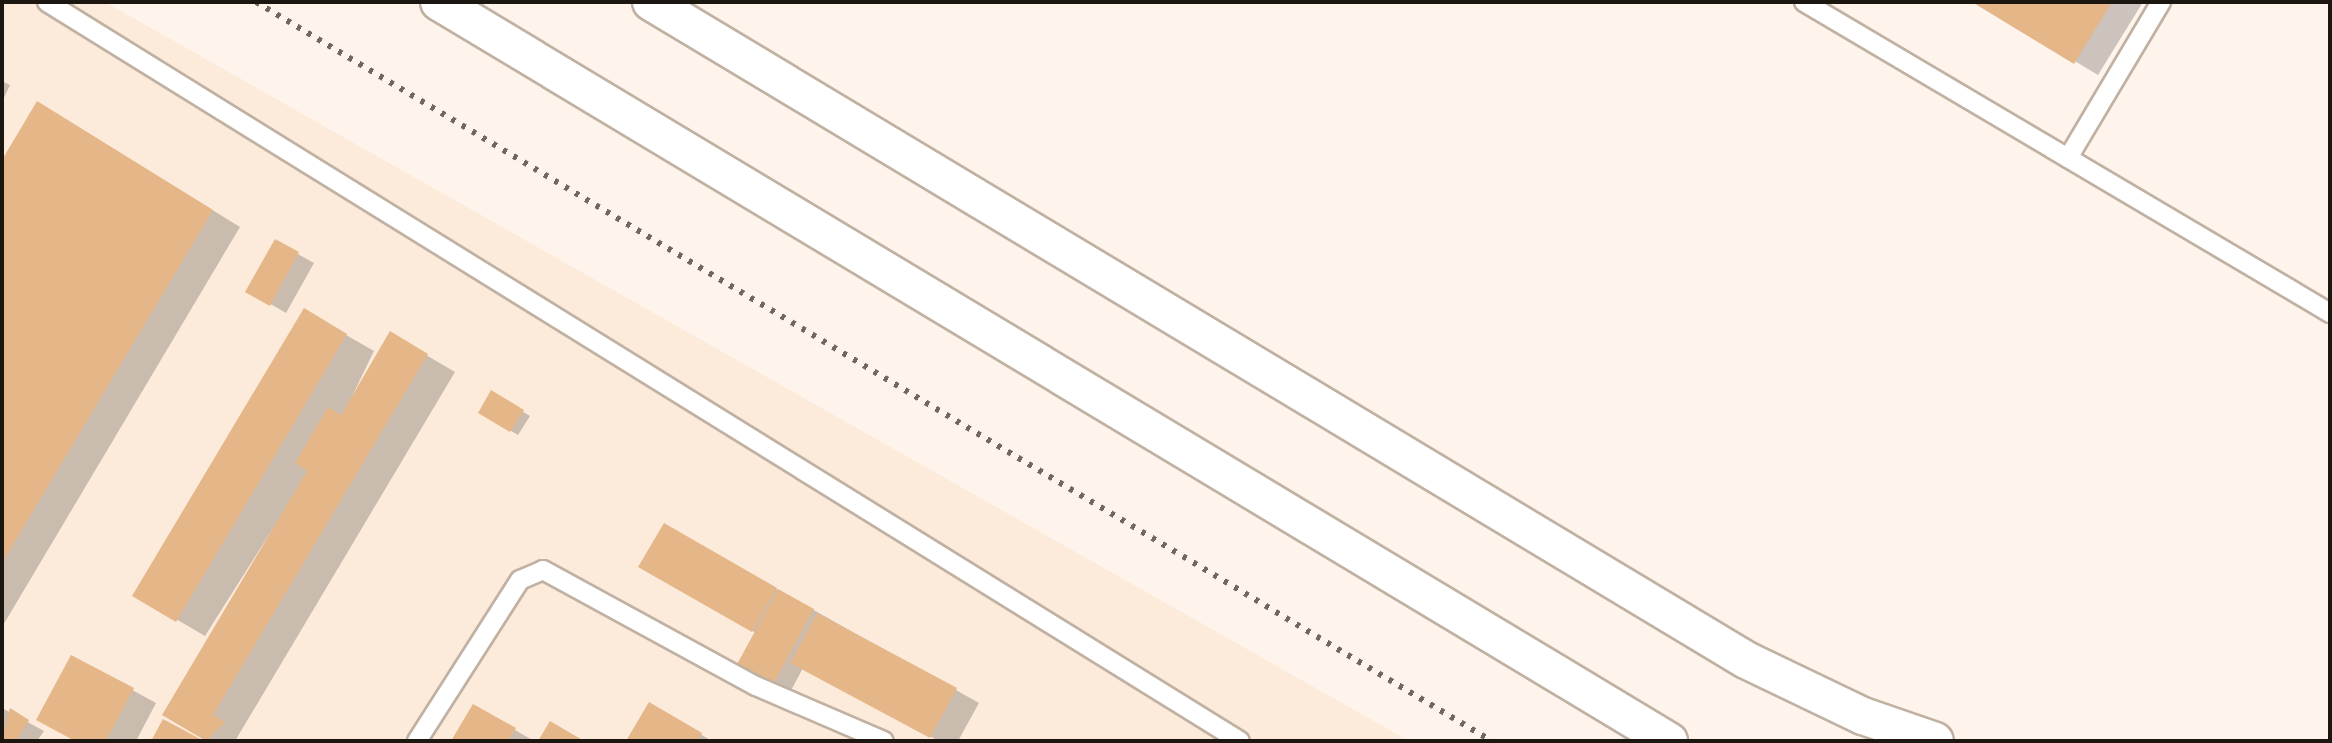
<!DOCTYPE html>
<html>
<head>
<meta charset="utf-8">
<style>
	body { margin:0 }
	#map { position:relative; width:2332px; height:743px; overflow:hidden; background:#fef4eb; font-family:"Work Sans",sans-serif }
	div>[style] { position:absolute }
	.built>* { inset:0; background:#fceada }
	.shadow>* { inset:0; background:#0003 }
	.building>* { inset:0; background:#e4b688 }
	.roads { filter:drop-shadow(2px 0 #c0b1a2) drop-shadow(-2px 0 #c0b1a2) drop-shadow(0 2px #c0b1a2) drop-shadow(0 -2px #c0b1a2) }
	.lane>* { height:18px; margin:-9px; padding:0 9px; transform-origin:9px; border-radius:9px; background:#fff }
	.street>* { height:36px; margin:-18px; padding:0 18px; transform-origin:18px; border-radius:18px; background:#fff }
	.rail>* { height:6px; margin-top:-3px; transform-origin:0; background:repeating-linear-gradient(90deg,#6f6861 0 4px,transparent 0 12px) }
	span { translate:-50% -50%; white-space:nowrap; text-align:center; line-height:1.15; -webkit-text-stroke:6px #fff; paint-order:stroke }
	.frame { position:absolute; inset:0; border:4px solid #1c1611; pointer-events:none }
</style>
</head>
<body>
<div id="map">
	<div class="built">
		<div style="clip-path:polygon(2px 2px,105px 2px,1409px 741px,2px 741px)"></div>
	</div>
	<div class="shadow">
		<div style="clip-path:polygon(1976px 2px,2143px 2px,2098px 75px)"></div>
		<div style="clip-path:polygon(2px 81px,10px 85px,2px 102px)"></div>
		<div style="clip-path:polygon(66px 120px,240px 227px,2px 627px,2px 164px)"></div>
		<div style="clip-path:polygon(276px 242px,314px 263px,286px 313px,248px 291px)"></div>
		<div style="clip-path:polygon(304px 311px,374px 351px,342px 417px,390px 334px,455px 372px,235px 741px,201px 741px,310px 470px,205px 636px,135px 595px)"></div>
		<div style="clip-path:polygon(492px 393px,530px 416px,518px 435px,481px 413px)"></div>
		<div style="clip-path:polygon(664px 526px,979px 703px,958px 741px,939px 741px,803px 668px,788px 696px,753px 677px,756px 633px,641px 566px)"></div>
		<div style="clip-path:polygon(72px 657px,156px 703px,136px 741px,78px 741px)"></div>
		<div style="clip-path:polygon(650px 705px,712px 741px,629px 741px)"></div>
		<div style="clip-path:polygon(473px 706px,534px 741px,454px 741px)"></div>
		<div style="clip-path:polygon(2px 708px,44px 731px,37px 741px,2px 741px)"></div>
	</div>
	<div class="building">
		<div style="clip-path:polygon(1972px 2px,2112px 2px,2074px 64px)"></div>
		<div style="clip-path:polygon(37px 101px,213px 210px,2px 563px,2px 160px)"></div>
		<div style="clip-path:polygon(275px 239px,299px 252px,270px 306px,245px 292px)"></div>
		<div style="clip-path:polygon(304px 308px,347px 334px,176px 622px,132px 596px)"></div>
		<div style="clip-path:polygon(390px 331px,428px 354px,213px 715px,225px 722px,206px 741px,162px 715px,307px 471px,295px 463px,328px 407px,341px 415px)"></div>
		<div style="clip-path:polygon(491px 390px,524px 410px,510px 432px,478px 413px)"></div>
		<div style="clip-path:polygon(664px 523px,777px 588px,752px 632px,638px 567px)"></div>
		<div style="clip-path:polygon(778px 589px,814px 609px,771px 688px,735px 668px)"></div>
		<div style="clip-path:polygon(817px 613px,957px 688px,930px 738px,790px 663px)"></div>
		<div style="clip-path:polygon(71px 655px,134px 688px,106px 741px,75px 741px,36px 720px)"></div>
		<div style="clip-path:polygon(649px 702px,702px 733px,698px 741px,626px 741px)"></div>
		<div style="clip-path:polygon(473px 704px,516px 728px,508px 741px,451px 741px)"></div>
		<div style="clip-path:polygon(10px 708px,29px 720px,16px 741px,2px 741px)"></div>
		<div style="clip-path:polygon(163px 719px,204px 741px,151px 741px)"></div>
		<div style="clip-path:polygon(550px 721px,584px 741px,538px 741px)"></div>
	</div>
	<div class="roads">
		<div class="lane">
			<div style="left:47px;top:2px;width:1403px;rotate:31.78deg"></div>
			<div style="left:1804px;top:2px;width:611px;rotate:30.59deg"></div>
			<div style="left:2068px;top:158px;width:182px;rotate:-59.2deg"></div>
			<div style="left:417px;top:741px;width:191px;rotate:-57.4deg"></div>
			<div style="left:520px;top:580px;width:25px;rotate:-23deg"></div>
			<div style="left:543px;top:570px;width:243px;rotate:28.6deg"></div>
			<div style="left:756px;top:686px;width:139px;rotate:23.3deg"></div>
		</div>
		<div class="street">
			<div style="left:439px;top:2px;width:1435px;rotate:31deg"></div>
			<div style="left:651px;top:2px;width:1277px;rotate:31deg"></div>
			<div style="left:1746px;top:660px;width:130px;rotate:25.6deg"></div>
			<div style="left:1863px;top:716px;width:76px;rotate:19.1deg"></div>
		</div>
	</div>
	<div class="rail">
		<div style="left:256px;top:2px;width:1440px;rotate:30.88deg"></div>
	</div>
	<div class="frame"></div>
</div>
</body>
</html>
